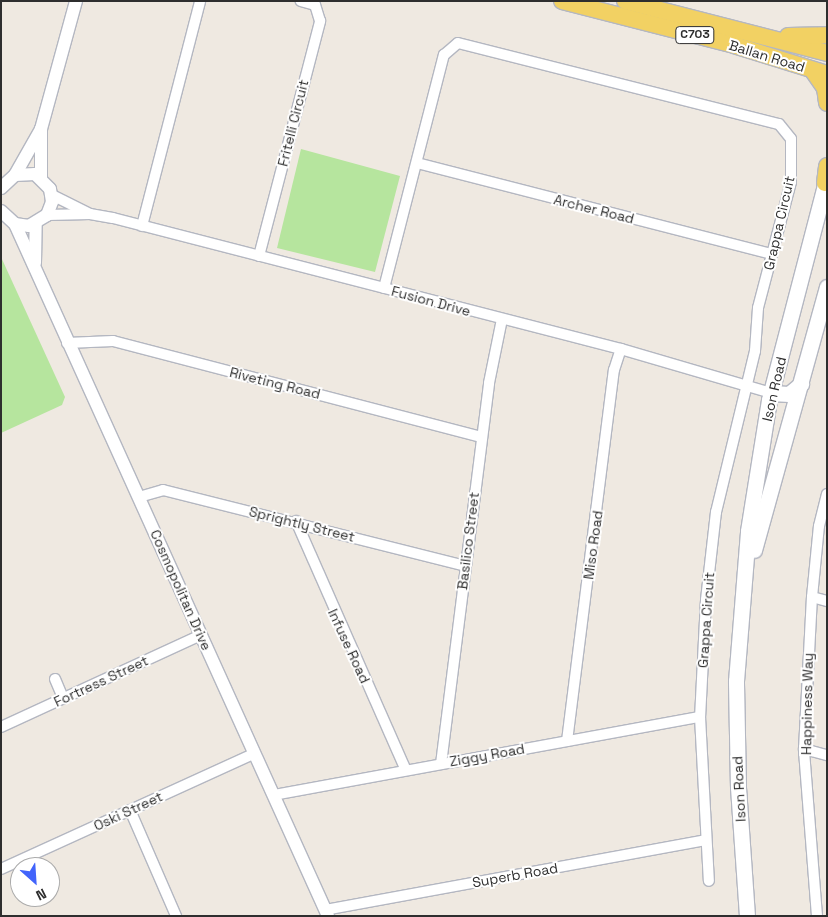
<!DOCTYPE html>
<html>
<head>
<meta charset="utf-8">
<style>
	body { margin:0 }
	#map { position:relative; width:828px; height:917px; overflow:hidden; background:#efe9e1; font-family:"Space Grotesk",sans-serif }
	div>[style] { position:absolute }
	.green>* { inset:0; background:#b6e59e }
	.roads { filter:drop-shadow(1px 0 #b4b7c1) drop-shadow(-1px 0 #b4b7c1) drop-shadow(0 1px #b4b7c1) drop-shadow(0 -1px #b4b7c1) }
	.minor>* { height:10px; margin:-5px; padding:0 5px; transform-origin:5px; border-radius:5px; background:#fff }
	.tertiary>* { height:12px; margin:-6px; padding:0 6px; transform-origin:6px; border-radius:6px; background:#fff }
	.secondary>* { height:15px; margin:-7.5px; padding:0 7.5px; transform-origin:7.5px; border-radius:7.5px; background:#fff }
	.primary>* { height:16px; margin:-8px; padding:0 8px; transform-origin:8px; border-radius:8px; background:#f2d163 }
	span { translate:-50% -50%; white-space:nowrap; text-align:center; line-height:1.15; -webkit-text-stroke:4px #fff; paint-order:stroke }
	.shield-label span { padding:1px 4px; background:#fff; border:1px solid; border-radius:4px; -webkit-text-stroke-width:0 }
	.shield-label { font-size:12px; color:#2e2e2e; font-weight:700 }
	.street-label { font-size:14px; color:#2e2e2e }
	.frame { position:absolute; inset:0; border:2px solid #2e2e2e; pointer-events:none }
	.north { position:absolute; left:10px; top:857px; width:50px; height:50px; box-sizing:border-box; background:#fff; border:1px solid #ababab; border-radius:50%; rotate:154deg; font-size:14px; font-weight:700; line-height:20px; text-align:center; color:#2e2e2e }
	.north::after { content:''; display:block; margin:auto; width:18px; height:22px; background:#4264fb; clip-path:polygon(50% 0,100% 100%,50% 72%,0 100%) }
</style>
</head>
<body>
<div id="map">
	<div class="green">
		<div style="clip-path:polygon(301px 149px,400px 176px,375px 272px,277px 248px)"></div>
		<div style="clip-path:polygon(1px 257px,65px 397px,62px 405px,1px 433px)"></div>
	</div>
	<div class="roads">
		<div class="minor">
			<div style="left:417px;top:163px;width:366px;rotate:14.4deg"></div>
			<div style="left:52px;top:195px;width:42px;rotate:26.6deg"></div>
			<div style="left:47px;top:215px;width:43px;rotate:-1.3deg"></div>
			<div style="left:90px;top:214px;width:23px;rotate:10deg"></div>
			<div style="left:113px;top:218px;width:525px;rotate:14.46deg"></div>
			<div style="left:621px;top:349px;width:156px;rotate:16.3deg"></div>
			<div style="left:142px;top:226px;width:232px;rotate:-75.5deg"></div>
			<div style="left:259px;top:256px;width:243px;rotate:-75.4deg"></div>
			<div style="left:320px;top:21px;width:17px;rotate:-107deg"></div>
			<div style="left:315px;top:5px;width:15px;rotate:-164deg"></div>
			<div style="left:384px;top:288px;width:241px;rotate:-75.6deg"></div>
			<div style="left:444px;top:55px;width:18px;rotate:-41deg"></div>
			<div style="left:458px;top:43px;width:331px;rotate:14.2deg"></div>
			<div style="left:779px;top:124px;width:19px;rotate:51deg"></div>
			<div style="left:791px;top:139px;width:43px;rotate:90deg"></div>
			<div style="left:791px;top:182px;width:130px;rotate:104.7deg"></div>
			<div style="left:758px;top:308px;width:43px;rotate:94deg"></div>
			<div style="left:755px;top:351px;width:166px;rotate:103.6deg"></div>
			<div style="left:716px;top:512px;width:89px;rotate:96.5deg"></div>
			<div style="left:706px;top:600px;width:117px;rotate:92.9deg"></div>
			<div style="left:700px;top:717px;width:164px;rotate:86.9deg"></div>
			<div style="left:67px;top:343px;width:46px;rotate:-2.5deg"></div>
			<div style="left:113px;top:341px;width:381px;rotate:14.6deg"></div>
			<div style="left:139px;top:497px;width:25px;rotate:-16deg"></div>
			<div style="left:163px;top:490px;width:311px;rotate:14.1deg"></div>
			<div style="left:296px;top:521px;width:272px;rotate:66.2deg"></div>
			<div style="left:812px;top:597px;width:16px;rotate:15deg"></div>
			<div style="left:55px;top:679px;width:21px;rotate:67deg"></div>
			<div style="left:1px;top:727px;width:220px;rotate:-24.7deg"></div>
			<div style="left:567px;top:741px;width:374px;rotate:-82.8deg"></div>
			<div style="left:614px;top:370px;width:22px;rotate:-72deg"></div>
			<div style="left:804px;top:749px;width:24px;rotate:15deg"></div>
			<div style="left:441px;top:764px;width:384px;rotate:-82.8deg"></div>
			<div style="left:489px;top:383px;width:65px;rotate:-78.5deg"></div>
			<div style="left:274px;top:795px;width:433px;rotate:-10.4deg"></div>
			<div style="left:130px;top:810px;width:116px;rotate:66.5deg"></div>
			<div style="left:1px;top:869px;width:279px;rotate:-24.5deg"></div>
			<div style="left:325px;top:910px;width:386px;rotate:-10.4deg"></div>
			<div style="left:817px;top:916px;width:168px;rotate:-94.5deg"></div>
			<div style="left:804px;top:749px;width:152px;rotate:-87deg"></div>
			<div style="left:812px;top:597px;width:71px;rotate:-84.4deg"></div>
			<div style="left:819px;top:526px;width:33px;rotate:-76deg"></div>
		</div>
		<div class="tertiary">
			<div style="left:41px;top:129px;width:49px;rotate:90deg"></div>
			<div style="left:15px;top:175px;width:53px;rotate:-60.5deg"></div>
			<div style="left:41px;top:129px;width:133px;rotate:-74.7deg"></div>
			<div style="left:1px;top:188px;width:19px;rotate:-43deg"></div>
			<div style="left:15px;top:175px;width:20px;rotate:-3deg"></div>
			<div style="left:35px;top:174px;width:21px;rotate:45deg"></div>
			<div style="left:50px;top:189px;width:13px;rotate:81deg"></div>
			<div style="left:52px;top:202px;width:14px;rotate:111deg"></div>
			<div style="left:47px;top:215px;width:21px;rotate:149deg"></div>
			<div style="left:29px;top:226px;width:14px;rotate:-172deg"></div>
			<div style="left:15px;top:224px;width:19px;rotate:-137deg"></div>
			<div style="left:15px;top:224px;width:759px;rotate:65.66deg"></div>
			<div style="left:35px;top:263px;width:39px;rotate:-89deg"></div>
		</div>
		<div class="secondary">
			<div style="left:771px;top:393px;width:18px;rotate:3deg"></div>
			<div style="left:789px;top:394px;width:16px;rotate:-40deg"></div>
			<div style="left:754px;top:550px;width:273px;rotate:-74.5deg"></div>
			<div style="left:747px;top:916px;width:129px;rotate:-94deg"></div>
			<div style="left:738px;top:787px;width:106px;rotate:-91.1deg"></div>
			<div style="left:736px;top:681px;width:150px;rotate:-85.4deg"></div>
			<div style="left:748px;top:531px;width:133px;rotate:-80.9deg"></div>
			<div style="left:769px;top:400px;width:229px;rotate:-75.4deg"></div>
		</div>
		<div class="primary">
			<div style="left:562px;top:1px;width:178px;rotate:14.3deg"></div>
			<div style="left:734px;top:45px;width:97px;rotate:17.3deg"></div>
			<div style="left:625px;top:1px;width:209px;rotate:14.4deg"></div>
			<div style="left:788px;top:36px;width:39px;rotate:-1deg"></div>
			<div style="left:813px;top:71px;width:21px;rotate:55deg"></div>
			<div style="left:825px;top:88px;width:15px;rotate:82deg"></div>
			<div style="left:825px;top:183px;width:17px;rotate:-83deg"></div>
		</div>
	</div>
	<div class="shield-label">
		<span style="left:695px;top:35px">C703</span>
	</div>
	<div class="street-label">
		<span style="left:767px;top:56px;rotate:17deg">Ballan Road</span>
		<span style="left:293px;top:123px;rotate:-76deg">Fritelli Circuit</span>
		<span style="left:594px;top:209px;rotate:14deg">Archer Road</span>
		<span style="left:779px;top:223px;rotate:-77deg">Grappa Circuit</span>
		<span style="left:431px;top:301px;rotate:15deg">Fusion Drive</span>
		<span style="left:275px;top:383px;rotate:14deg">Riveting Road</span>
		<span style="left:774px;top:389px;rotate:-77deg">Ison Road</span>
		<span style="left:302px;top:524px;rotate:14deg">Sprightly Street</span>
		<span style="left:468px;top:541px;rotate:-83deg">Basilico Street</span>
		<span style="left:593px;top:545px;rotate:-82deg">Miso Road</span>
		<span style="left:181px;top:590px;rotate:66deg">Cosmopolitan Drive</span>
		<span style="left:706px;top:620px;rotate:-86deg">Grappa Circuit</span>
		<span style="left:349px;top:646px;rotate:65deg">Infuse Road</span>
		<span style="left:101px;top:681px;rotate:-25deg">Fortress Street</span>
		<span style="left:807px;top:704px;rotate:-89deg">Happiness Way</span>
		<span style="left:487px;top:755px;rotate:-10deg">Ziggy Road</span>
		<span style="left:739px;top:789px;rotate:-93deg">Ison Road</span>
		<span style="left:128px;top:811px;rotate:-25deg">Oski Street</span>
		<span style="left:515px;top:875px;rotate:-10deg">Superb Road</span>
	</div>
	<div class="frame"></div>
	<div class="north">N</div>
</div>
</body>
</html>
